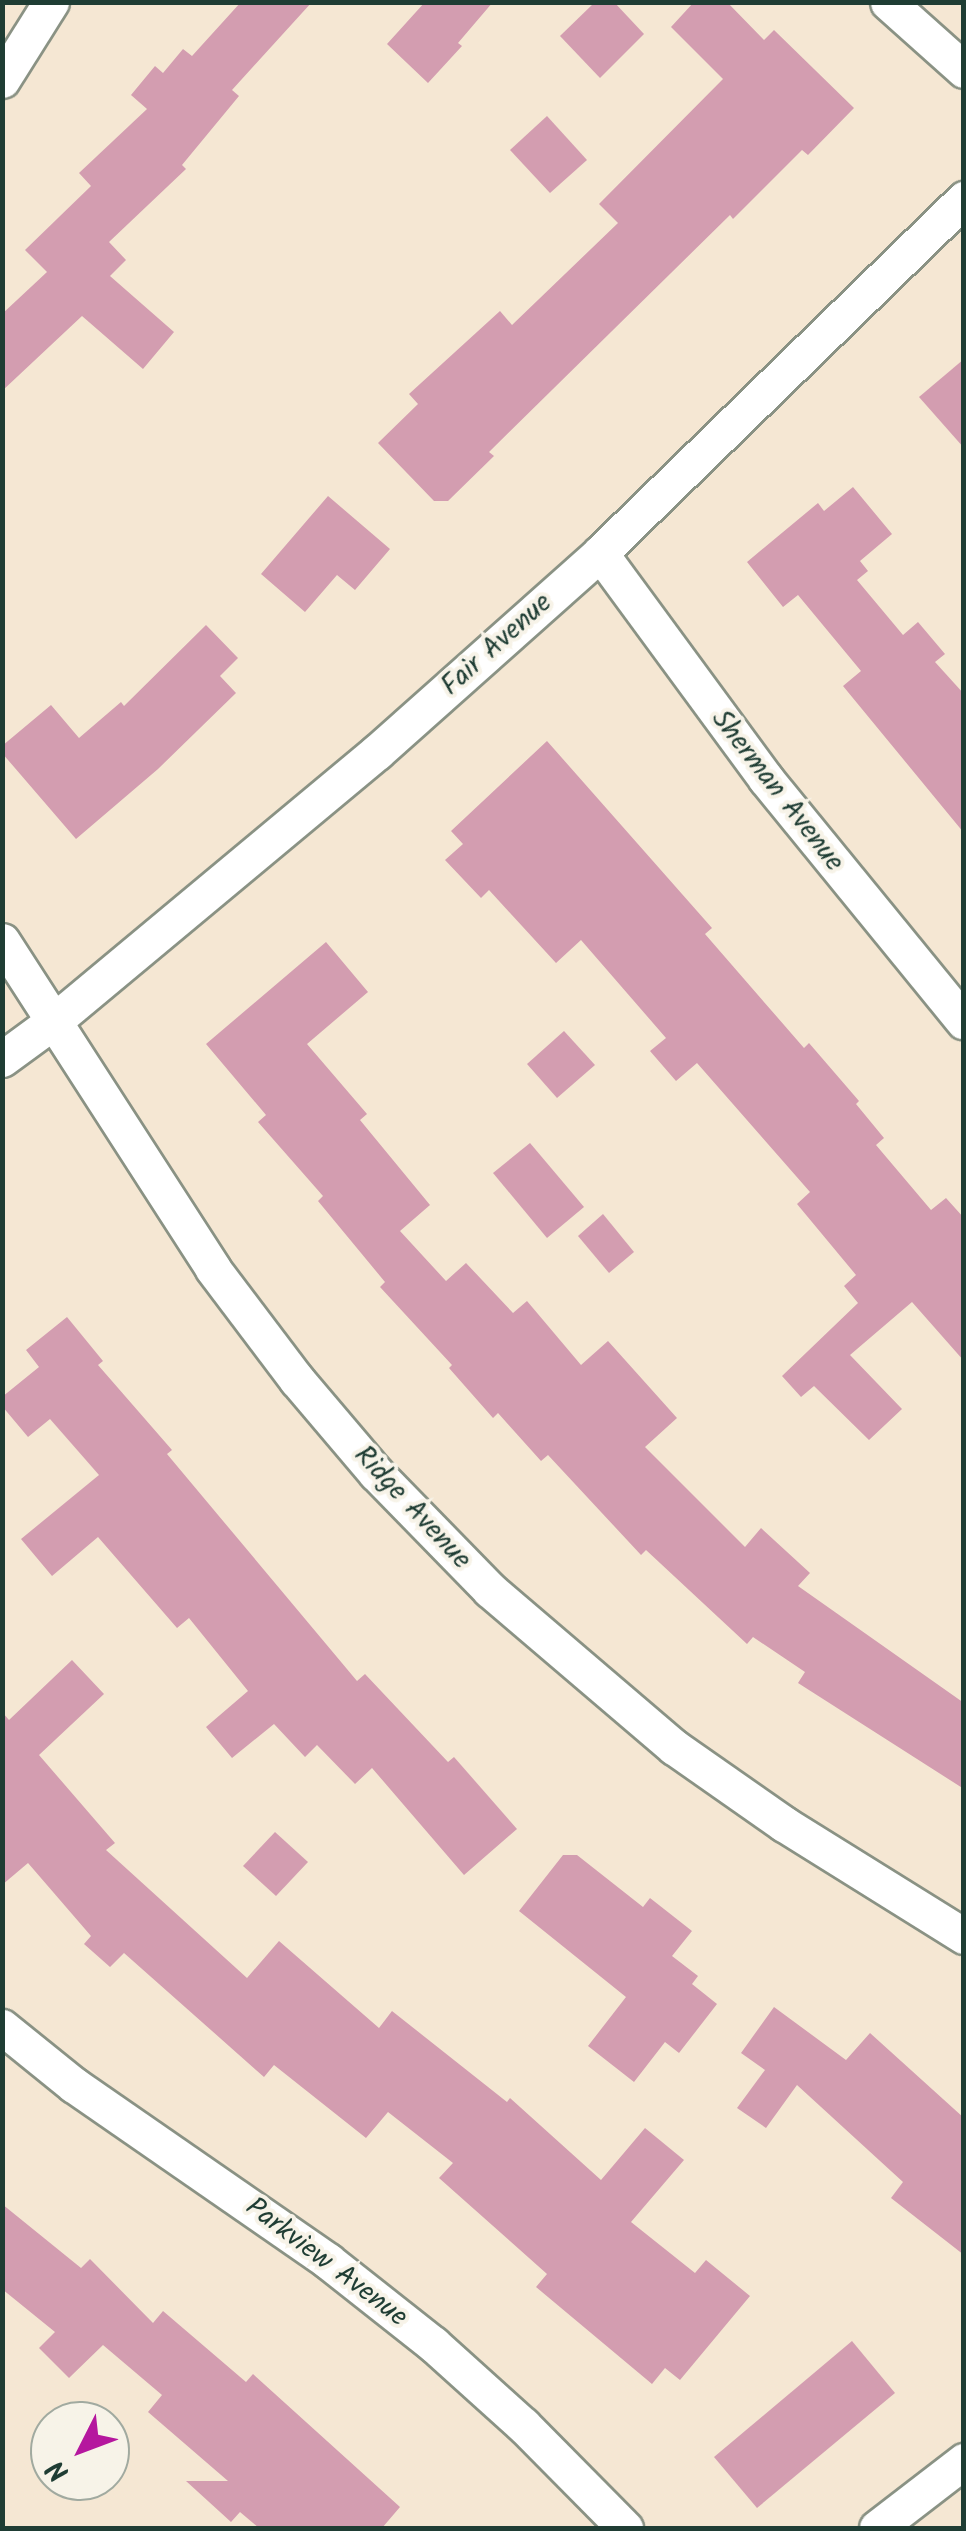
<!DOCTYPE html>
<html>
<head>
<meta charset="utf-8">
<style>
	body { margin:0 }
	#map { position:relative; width:966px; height:2531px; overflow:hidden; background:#f5e7d3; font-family:Kalam,sans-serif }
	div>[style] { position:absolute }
	.building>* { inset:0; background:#d39db0 }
	.roads { filter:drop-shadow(2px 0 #8a9284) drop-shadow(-2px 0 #8a9284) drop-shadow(0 2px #8a9284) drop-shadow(0 -2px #8a9284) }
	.minor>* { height:35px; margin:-17.5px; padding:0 17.5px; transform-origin:17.5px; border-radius:17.5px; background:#fff }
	span { translate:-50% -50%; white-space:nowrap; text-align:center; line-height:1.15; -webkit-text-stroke:8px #f7f3e8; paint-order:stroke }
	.street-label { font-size:28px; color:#1f3d34 }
	.frame { position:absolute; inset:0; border:5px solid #1f3d34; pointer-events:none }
	.north { position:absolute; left:30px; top:2401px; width:100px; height:100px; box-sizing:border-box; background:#f7f3e8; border:2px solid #a1aaa0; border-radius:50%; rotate:228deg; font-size:28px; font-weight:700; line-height:40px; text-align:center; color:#1f3d34 }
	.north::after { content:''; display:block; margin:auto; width:35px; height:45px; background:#b5179e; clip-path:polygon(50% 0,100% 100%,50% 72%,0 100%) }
</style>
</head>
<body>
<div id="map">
	<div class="building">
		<div style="clip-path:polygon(241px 2px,312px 2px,232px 90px,239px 96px,182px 165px,186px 169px,109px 242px,126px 260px,110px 276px,174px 332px,143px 369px,82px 316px,2px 391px,2px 314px,47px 272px,25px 250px,91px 186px,79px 173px,147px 109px,131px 95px,155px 66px,163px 73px,183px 49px,192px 56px)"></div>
		<div style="clip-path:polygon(425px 2px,493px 2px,458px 43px,462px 46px,428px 83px,387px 44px)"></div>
		<div style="clip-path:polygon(595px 2px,614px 2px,644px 34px,600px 78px,560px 36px)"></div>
		<div style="clip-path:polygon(694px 2px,727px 2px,764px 40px,774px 30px,854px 108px,808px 155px,802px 150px,733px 219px,730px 215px,489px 452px,494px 456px,448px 501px,434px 501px,378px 443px,418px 404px,409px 394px,500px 311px,512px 325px,618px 223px,599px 204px,723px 79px,671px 27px)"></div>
		<div style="clip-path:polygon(547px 116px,587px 160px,550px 193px,510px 150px)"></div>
		<div style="clip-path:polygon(964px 359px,964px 448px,919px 397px)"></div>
		<div style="clip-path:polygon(853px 487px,892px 534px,860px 561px,868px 571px,857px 580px,903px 635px,918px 622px,945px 654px,935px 662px,964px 694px,964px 833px,843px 686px,861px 671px,798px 595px,783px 607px,747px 562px,818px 503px,824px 511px)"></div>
		<div style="clip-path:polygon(328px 496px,390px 549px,355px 590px,337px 575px,305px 612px,261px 574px)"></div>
		<div style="clip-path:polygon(206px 625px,238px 658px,220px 676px,236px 693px,158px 769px,76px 839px,2px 753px,2px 746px,51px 705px,79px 738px,121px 702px,124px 706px)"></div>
		<div style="clip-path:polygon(547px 741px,712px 928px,705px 934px,804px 1048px,809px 1043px,859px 1101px,856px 1104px,884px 1138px,876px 1145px,931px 1210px,946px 1198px,964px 1218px,964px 1361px,912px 1302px,850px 1355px,902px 1409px,869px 1440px,814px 1386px,801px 1397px,782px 1376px,858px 1303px,844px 1286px,856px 1275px,797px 1204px,810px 1192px,697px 1063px,676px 1081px,650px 1051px,666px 1038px,581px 940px,556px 963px,489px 890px,481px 898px,445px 860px,463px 844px,451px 831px)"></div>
		<div style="clip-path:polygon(326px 942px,368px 992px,307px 1044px,367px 1114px,360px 1120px,430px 1205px,400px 1231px,446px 1281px,466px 1263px,513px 1313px,527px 1301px,581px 1365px,608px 1341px,677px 1418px,645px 1447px,745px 1547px,761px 1528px,810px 1573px,798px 1586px,964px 1703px,964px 1789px,798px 1683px,805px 1672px,753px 1637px,747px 1644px,646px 1550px,641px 1555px,548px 1455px,541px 1461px,498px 1413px,493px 1418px,449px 1368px,452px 1365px,380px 1287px,385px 1282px,318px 1201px,323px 1196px,258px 1122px,266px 1115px,206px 1044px)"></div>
		<div style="clip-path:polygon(564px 1031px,595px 1065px,557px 1098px,527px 1064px)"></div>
		<div style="clip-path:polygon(530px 1143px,584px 1207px,547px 1238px,493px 1173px)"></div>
		<div style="clip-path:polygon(603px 1214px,634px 1252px,609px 1273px,578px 1236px)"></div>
		<div style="clip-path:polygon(67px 1317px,103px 1361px,98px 1365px,172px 1450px,167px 1454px,357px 1681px,365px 1674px,448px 1762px,454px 1757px,517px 1829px,464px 1875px,372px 1768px,355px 1784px,317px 1745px,305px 1757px,274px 1724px,232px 1758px,206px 1727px,248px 1691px,189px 1618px,177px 1628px,98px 1537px,52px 1576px,21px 1539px,99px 1475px,50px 1419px,28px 1437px,2px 1406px,2px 1397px,39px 1367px,26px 1350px)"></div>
		<div style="clip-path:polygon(72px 1660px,104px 1694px,39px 1755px,115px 1843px,106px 1850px,247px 1978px,279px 1941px,379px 2028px,392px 2011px,507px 2102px,510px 2098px,601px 2180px,645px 2128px,684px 2160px,631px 2222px,695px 2273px,706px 2260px,750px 2296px,680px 2380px,665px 2368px,652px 2384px,536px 2287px,547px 2274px,439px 2178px,453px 2163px,388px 2112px,366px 2138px,274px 2065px,264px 2077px,124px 1953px,110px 1967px,84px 1944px,91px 1936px,28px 1863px,2px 1885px,2px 1712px,9px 1720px)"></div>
		<div style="clip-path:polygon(275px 1832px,308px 1862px,276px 1896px,243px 1866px)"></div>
		<div style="clip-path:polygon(563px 1855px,577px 1855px,643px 1907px,650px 1898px,692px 1931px,672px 1956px,698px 1976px,692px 1984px,717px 2004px,679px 2053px,665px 2042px,634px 2082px,588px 2046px,626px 1997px,519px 1911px)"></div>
		<div style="clip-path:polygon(774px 2007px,846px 2060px,870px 2033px,964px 2118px,964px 2255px,891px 2198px,903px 2182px,797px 2085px,766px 2128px,737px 2108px,765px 2070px,741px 2053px)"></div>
		<div style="clip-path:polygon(2px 2204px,81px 2268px,90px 2259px,153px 2323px,163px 2311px,246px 2382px,253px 2374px,400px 2507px,382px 2528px,259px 2528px,240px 2512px,231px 2522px,186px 2481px,228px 2481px,148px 2412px,162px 2395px,103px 2345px,69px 2378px,39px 2348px,55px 2332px,2px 2289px)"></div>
		<div style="clip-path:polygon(852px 2341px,895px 2393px,757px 2508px,714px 2457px)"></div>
	</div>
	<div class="roads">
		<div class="minor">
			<div style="left:888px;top:2px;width:102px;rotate:41.8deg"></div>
			<div style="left:2px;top:80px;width:92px;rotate:-57.9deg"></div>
			<div style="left:600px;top:553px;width:280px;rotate:53.7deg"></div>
			<div style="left:766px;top:779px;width:313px;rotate:50.8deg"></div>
			<div style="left:2px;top:941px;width:390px;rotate:57.2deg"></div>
			<div style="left:213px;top:1269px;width:139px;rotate:52.9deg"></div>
			<div style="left:297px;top:1380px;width:122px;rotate:49.7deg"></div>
			<div style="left:376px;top:1473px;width:163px;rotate:45.7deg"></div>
			<div style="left:490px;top:1590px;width:242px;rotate:40.5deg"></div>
			<div style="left:674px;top:1747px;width:134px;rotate:35deg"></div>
			<div style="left:784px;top:1824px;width:212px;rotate:31.9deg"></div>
			<div style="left:2px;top:1059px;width:64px;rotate:-36.2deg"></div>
			<div style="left:54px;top:1021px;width:420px;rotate:-39.8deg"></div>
			<div style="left:377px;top:752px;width:299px;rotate:-41.7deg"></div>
			<div style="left:600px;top:553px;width:508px;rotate:-44.2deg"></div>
			<div style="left:2px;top:2027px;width:92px;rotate:38.9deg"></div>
			<div style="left:74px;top:2085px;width:309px;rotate:34.7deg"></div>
			<div style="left:328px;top:2261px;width:134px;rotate:38.3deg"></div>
			<div style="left:433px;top:2344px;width:121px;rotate:42deg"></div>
			<div style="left:523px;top:2425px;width:145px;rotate:45.3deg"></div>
			<div style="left:877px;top:2528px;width:110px;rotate:-37.6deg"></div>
		</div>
	</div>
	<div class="street-label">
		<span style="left:497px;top:645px;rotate:-42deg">Fair Avenue</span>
		<span style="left:777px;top:791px;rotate:52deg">Sherman Avenue</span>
		<span style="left:412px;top:1508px;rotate:47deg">Ridge Avenue</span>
		<span style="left:326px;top:2263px;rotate:37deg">Parkview Avenue</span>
	</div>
	<div class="frame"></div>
	<div class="north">N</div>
</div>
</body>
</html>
